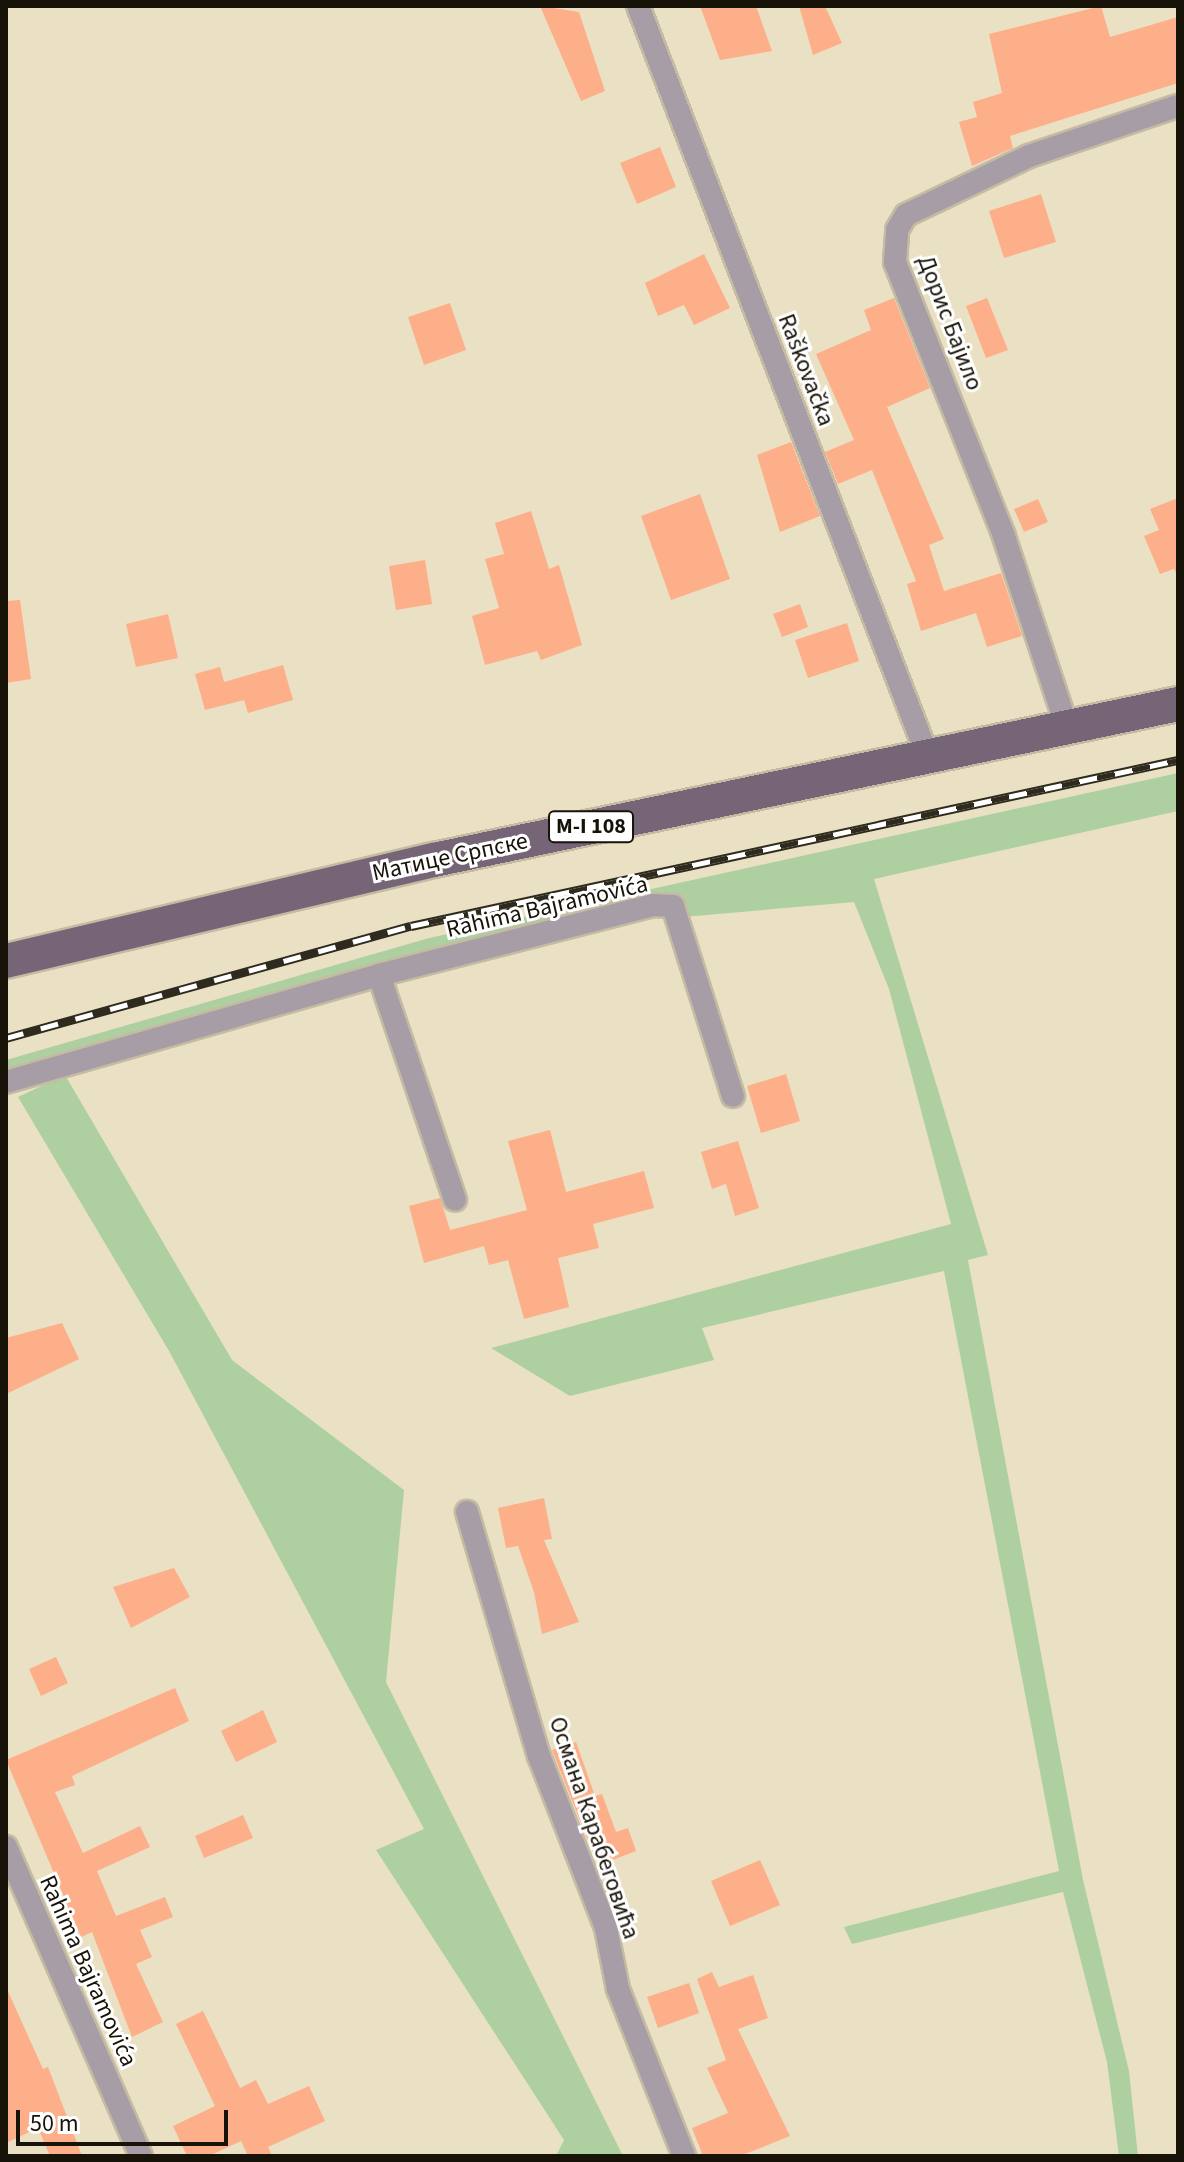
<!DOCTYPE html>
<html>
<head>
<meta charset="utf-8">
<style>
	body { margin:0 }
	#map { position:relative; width:1184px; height:2162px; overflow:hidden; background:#eae0c4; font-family:"Source Sans 3",sans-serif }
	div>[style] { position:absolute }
	.green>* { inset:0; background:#aed0a1 }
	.building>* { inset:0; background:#fdaf89 }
	.roads { filter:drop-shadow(2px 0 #c4bba2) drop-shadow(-2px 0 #c4bba2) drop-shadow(0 2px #c4bba2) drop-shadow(0 -2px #c4bba2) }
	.minor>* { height:22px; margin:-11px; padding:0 11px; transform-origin:11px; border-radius:11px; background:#a69da7 }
	.primary>* { height:34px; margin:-17px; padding:0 17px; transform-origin:17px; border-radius:17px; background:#756577 }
	.rail>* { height:9px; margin-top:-4.5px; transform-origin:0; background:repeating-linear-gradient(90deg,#fff 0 18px,#2e2a1e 0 36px); box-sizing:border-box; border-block:2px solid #2e2a1e }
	span { translate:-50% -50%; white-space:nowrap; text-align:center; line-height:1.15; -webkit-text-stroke:6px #fff; paint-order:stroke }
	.shield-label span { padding:2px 6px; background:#fff; border:2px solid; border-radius:6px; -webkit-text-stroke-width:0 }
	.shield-label { font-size:22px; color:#171309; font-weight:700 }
	.street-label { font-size:24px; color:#171309 }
	.frame { position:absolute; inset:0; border:8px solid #171309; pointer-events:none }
	.scale { position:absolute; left:16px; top:2110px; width:212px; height:36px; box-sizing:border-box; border:4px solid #171309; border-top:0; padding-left:10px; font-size:24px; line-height:28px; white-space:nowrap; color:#171309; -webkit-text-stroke:6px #fff; paint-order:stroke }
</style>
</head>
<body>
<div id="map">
	<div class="green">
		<div style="clip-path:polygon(1178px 773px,1178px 811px,874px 879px,988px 1255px,968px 1260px,1083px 1880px,1129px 2071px,1138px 2156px,1119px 2156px,1107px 2062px,1063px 1892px,852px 1944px,844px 1927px,1059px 1871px,944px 1271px,702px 1328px,714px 1360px,570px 1396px,491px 1348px,951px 1224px,889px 989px,854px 902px,672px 918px,669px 901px,6px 1082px,6px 1060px,429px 938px)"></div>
		<div style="clip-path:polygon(65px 1075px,232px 1360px,404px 1490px,386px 1682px,623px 2156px,556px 2156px,564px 2140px,376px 1850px,424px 1829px,169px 1351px,18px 1097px)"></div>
	</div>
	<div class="building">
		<div style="clip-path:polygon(540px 6px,579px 12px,605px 91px,581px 101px)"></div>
		<div style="clip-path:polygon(700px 6px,756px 6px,772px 51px,720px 60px)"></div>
		<div style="clip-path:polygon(799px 6px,825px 6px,842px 43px,813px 55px)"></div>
		<div style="clip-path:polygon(1101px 6px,1110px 37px,1178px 17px,1178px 83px,1010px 136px,1013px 148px,972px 166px,959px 122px,977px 117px,973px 102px,1002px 93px,989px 34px)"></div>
		<div style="clip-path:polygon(660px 147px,676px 187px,637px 204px,620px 163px)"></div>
		<div style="clip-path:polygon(1041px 194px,1056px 242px,1004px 258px,989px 211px)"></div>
		<div style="clip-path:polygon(704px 254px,730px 308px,694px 325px,684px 305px,658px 316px,645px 283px)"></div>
		<div style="clip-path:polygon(894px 298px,930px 388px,887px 407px,944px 539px,929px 545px,944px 591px,1001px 573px,1022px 636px,987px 647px,976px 613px,921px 631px,907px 584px,916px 581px,872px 470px,838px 484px,825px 452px,854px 440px,816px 354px,871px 330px,864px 310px)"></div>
		<div style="clip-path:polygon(987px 298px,1008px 350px,986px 358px,966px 306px)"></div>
		<div style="clip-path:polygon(450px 303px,466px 350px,424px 365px,408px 317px)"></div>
		<div style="clip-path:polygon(791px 442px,820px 516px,780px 532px,757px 455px)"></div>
		<div style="clip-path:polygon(700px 494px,730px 579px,671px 600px,641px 516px)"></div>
		<div style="clip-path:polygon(1178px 498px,1178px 576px,1174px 569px,1160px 574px,1144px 536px,1159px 530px,1150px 509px)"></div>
		<div style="clip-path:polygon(1038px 499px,1048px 522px,1024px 532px,1014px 509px)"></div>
		<div style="clip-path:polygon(531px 511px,549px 569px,559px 565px,582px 645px,541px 660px,537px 651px,485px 665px,472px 616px,499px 608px,485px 559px,504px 554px,495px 523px)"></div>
		<div style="clip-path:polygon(425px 560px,432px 604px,396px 610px,389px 566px)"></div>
		<div style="clip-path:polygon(20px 600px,31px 679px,6px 683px,6px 601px)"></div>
		<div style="clip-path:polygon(800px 604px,808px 627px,782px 637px,773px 614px)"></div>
		<div style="clip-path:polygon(168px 614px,178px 658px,136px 667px,126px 624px)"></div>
		<div style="clip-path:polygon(847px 623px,859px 661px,808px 678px,795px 640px)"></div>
		<div style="clip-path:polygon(283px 665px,293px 700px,248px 713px,244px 700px,205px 710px,195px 674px,220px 667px,224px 682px)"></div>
		<div style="clip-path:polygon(786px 1074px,800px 1121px,761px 1133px,747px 1086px)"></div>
		<div style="clip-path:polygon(550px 1130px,566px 1192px,644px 1171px,654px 1208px,593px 1224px,599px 1248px,558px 1258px,569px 1307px,524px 1319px,508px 1260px,489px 1265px,484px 1246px,424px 1263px,409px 1206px,440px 1198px,450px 1230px,527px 1210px,508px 1141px)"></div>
		<div style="clip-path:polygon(738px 1141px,759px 1208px,735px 1216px,726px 1184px,712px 1189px,701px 1152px)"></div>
		<div style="clip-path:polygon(62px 1323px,79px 1359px,6px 1394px,6px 1338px)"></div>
		<div style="clip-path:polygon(544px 1498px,552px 1539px,544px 1540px,579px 1622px,542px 1634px,534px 1592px,518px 1546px,506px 1548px,498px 1508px)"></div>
		<div style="clip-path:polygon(174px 1568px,190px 1597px,131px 1628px,113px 1587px)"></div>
		<div style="clip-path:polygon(56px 1657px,68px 1683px,41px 1696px,29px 1669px)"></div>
		<div style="clip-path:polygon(175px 1688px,189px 1721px,72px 1776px,75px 1785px,55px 1792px,83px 1853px,140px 1826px,150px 1847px,97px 1871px,116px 1916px,165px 1897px,173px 1917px,140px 1930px,152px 1957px,136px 1964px,163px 2022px,132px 2037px,92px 1932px,81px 1937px,6px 1760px)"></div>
		<div style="clip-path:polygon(263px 1710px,277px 1742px,236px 1762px,221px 1731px)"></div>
		<div style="clip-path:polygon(576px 1742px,595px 1796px,602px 1794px,616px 1832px,628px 1828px,636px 1851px,610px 1861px,606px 1852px,594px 1856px,552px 1750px)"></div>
		<div style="clip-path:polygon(243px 1815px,253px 1838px,204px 1858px,195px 1836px)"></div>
		<div style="clip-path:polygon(760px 1860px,780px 1905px,730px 1926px,711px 1881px)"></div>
		<div style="clip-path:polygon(712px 1972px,719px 1987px,753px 1975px,768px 2018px,738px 2029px,790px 2136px,740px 2156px,703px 2156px,692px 2128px,728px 2113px,707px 2068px,726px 2060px,697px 1979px)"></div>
		<div style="clip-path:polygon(689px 1983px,699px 2013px,658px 2028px,647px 1997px)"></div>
		<div style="clip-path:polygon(6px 1987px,43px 2069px,48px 2067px,82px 2156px,50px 2156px,38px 2128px,6px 2143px)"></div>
		<div style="clip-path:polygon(203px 2011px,240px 2088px,256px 2080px,268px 2104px,309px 2086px,325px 2121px,268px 2147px,272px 2156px,248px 2156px,241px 2141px,209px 2156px,187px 2156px,173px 2126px,215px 2106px,176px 2024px)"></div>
	</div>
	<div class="roads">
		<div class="minor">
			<div style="left:638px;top:6px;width:800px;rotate:68.89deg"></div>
			<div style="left:1067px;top:727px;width:201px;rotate:-108.3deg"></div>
			<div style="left:1004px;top:536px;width:295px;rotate:-111.7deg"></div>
			<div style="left:895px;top:262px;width:32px;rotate:-86deg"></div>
			<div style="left:897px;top:230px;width:17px;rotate:-59deg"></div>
			<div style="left:906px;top:215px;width:136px;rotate:-25.6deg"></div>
			<div style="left:1029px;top:156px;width:157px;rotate:-18.6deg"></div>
			<div style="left:379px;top:975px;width:283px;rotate:-14.3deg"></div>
			<div style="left:653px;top:905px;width:20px;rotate:3deg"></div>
			<div style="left:673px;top:906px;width:199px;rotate:72.5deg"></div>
			<div style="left:6px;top:1082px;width:388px;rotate:-16deg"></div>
			<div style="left:379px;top:975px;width:237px;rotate:71.3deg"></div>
			<div style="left:467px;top:1512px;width:254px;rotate:73.6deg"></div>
			<div style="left:539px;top:1756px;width:185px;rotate:68.7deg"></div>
			<div style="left:606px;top:1928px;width:62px;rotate:78.9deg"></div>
			<div style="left:618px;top:1989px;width:180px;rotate:68.4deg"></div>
			<div style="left:6px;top:1847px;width:337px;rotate:66.4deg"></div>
		</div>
		<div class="primary">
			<div style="left:6px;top:961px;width:440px;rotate:-13.3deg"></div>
			<div style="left:434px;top:860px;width:760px;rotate:-11.84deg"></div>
		</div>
	</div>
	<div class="rail">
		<div style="left:6px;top:1038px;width:420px;rotate:-15.5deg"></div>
		<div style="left:411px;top:926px;width:785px;rotate:-12.21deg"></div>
	</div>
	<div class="shield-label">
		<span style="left:591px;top:827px">M-I 108</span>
	</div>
	<div class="street-label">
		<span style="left:950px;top:323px;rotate:69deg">Дорис Бајило</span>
		<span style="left:806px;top:370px;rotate:69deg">Raškovačka</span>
		<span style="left:450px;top:857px;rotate:-12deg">Матице Српске</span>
		<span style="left:547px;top:907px;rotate:-13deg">Rahima Bajramovića</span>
		<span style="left:594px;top:1828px;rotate:71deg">Османа Карабеговића</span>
		<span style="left:88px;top:1971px;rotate:66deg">Rahima Bajramovića</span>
	</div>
	<div class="frame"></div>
	<div class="scale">50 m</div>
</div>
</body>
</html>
